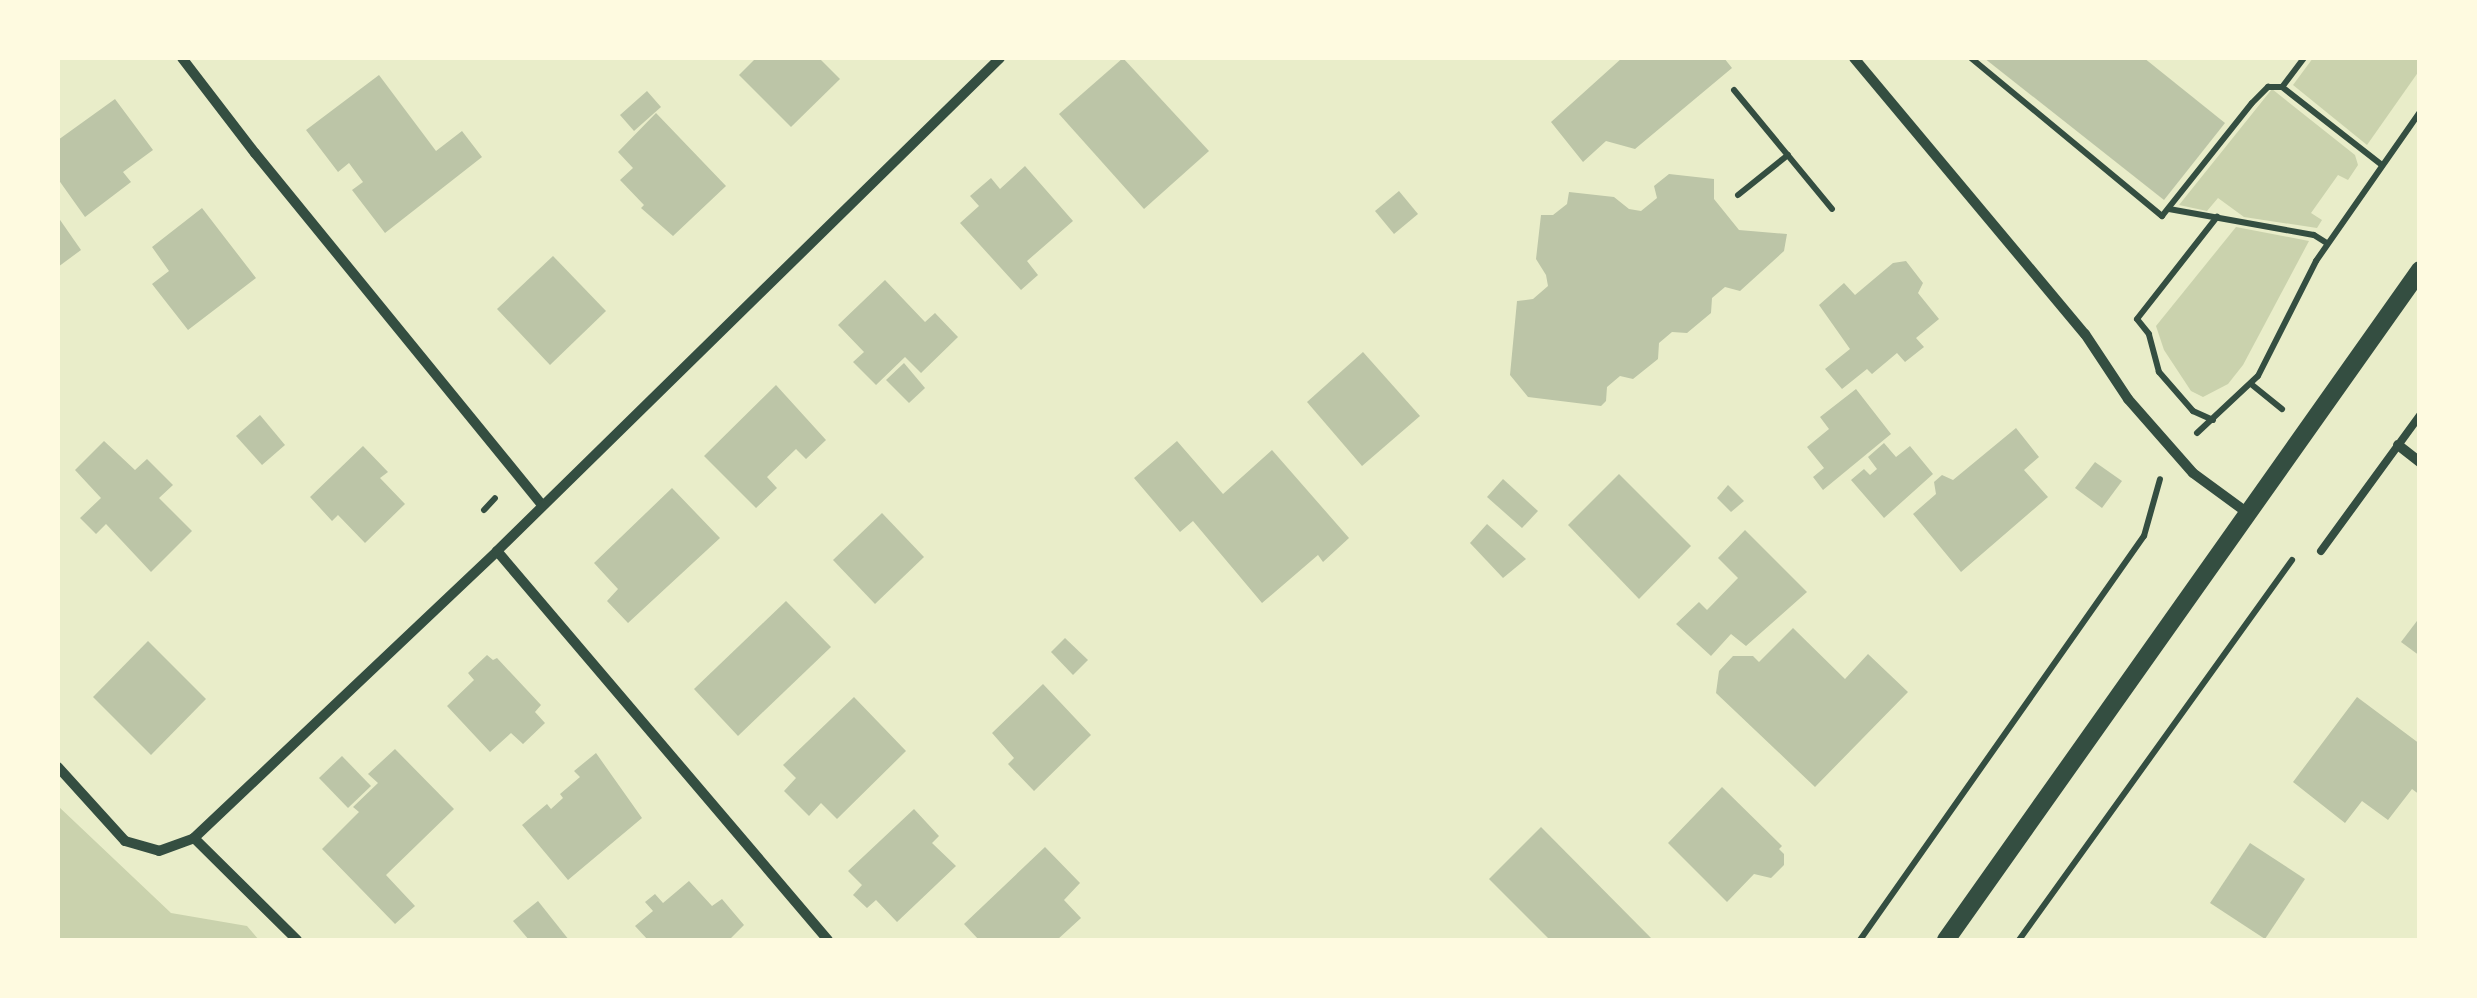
<!DOCTYPE html>
<html>
<head>
<meta charset="utf-8">
<style>
	body { margin:0 }
	#map { position:relative; width:2477px; height:998px; overflow:hidden; background:#e9edc9; font-family:"DejaVu Sans",sans-serif }
	div>[style] { position:absolute }
	.green>* { inset:0; background:#cad2ad }
	.building>* { inset:0; background:#bcc5a7 }
	.path>* { height:6px; margin:-3px; padding:0 3px; transform-origin:3px; border-radius:3px; background:#344e41 }
	.service>* { height:8px; margin:-4px; padding:0 4px; transform-origin:4px; border-radius:4px; background:#344e41 }
	.minor>* { height:10px; margin:-5px; padding:0 5px; transform-origin:5px; border-radius:5px; background:#344e41 }
	.tertiary>* { height:18px; margin:-9px; padding:0 9px; transform-origin:9px; border-radius:9px; background:#344e41 }
	span { translate:-50% -50%; white-space:nowrap; text-align:center; line-height:1.15; -webkit-text-stroke:8px #fefae0; paint-order:stroke }
	.frame { position:absolute; inset:0; border:60px solid #fefae0; pointer-events:none }
</style>
</head>
<body>
<div id="map">
	<div class="green">
		<div style="clip-path:polygon(2313px 58px,2419px 58px,2419px 71px,2367px 145px,2293px 85px)"></div>
		<div style="clip-path:polygon(2272px 89px,2355px 155px,2358px 165px,2348px 180px,2338px 175px,2311px 213px,2322px 220px,2317px 228px,2244px 217px,2218px 198px,2207px 211px,2179px 205px)"></div>
		<div style="clip-path:polygon(2236px 227px,2309px 241px,2243px 365px,2228px 384px,2203px 397px,2191px 391px,2164px 350px,2156px 326px)"></div>
		<div style="clip-path:polygon(58px 806px,171px 913px,247px 926px,259px 940px,58px 940px)"></div>
	</div>
	<div class="building">
		<div style="clip-path:polygon(756px 58px,819px 58px,840px 79px,791px 127px,739px 75px)"></div>
		<div style="clip-path:polygon(1123px 58px,1209px 151px,1144px 209px,1059px 114px)"></div>
		<div style="clip-path:polygon(1622px 58px,1724px 58px,1732px 68px,1635px 149px,1606px 141px,1583px 162px,1551px 122px)"></div>
		<div style="clip-path:polygon(1984px 58px,2144px 58px,2225px 123px,2164px 200px)"></div>
		<div style="clip-path:polygon(379px 75px,436px 151px,462px 131px,482px 157px,385px 233px,352px 190px,363px 182px,349px 163px,338px 172px,306px 130px)"></div>
		<div style="clip-path:polygon(647px 91px,661px 107px,634px 131px,620px 115px)"></div>
		<div style="clip-path:polygon(115px 99px,153px 150px,123px 172px,131px 182px,85px 217px,58px 179px,58px 140px)"></div>
		<div style="clip-path:polygon(656px 113px,726px 186px,673px 236px,641px 208px,644px 205px,620px 180px,633px 168px,618px 152px)"></div>
		<div style="clip-path:polygon(1025px 166px,1073px 221px,1027px 261px,1038px 275px,1021px 290px,960px 223px,979px 206px,970px 196px,991px 178px,1000px 189px)"></div>
		<div style="clip-path:polygon(1669px 174px,1714px 179px,1714px 199px,1739px 230px,1787px 234px,1784px 251px,1740px 291px,1725px 287px,1712px 298px,1711px 313px,1687px 333px,1672px 332px,1659px 343px,1658px 359px,1633px 379px,1620px 376px,1607px 387px,1606px 401px,1601px 406px,1528px 397px,1510px 375px,1517px 301px,1533px 299px,1548px 286px,1546px 275px,1536px 259px,1541px 215px,1553px 215px,1567px 204px,1569px 192px,1614px 197px,1629px 209px,1641px 211px,1657px 198px,1654px 186px)"></div>
		<div style="clip-path:polygon(1399px 191px,1418px 214px,1394px 234px,1375px 211px)"></div>
		<div style="clip-path:polygon(202px 208px,256px 278px,188px 330px,152px 284px,169px 271px,152px 247px)"></div>
		<div style="clip-path:polygon(58px 217px,81px 250px,58px 267px)"></div>
		<div style="clip-path:polygon(553px 256px,606px 311px,550px 365px,497px 309px)"></div>
		<div style="clip-path:polygon(1906px 261px,1923px 283px,1918px 293px,1939px 319px,1916px 338px,1924px 347px,1905px 362px,1897px 353px,1872px 374px,1867px 369px,1842px 389px,1825px 369px,1850px 349px,1819px 305px,1844px 283px,1855px 295px,1893px 263px)"></div>
		<div style="clip-path:polygon(885px 280px,925px 322px,935px 313px,958px 337px,921px 373px,905px 357px,876px 385px,853px 362px,864px 352px,838px 325px)"></div>
		<div style="clip-path:polygon(1363px 352px,1420px 416px,1362px 466px,1307px 402px)"></div>
		<div style="clip-path:polygon(904px 363px,925px 388px,909px 403px,886px 380px)"></div>
		<div style="clip-path:polygon(776px 385px,826px 440px,806px 459px,796px 449px,767px 477px,777px 488px,756px 508px,704px 456px)"></div>
		<div style="clip-path:polygon(1856px 389px,1891px 434px,1823px 490px,1813px 477px,1824px 468px,1807px 447px,1829px 429px,1820px 417px)"></div>
		<div style="clip-path:polygon(260px 415px,285px 445px,262px 465px,236px 436px)"></div>
		<div style="clip-path:polygon(2016px 428px,2039px 457px,2024px 470px,2048px 497px,1961px 572px,1913px 514px,1936px 494px,1934px 482px,1942px 475px,1953px 480px)"></div>
		<div style="clip-path:polygon(104px 441px,135px 470px,147px 459px,173px 485px,159px 498px,192px 531px,151px 572px,106px 524px,96px 534px,80px 518px,101px 498px,75px 470px)"></div>
		<div style="clip-path:polygon(1177px 441px,1223px 494px,1272px 450px,1349px 538px,1323px 562px,1318px 555px,1262px 603px,1193px 521px,1180px 532px,1134px 478px)"></div>
		<div style="clip-path:polygon(1884px 443px,1896px 457px,1910px 446px,1933px 474px,1884px 518px,1851px 480px,1864px 469px,1870px 475px,1877px 469px,1868px 457px)"></div>
		<div style="clip-path:polygon(363px 446px,388px 472px,380px 478px,405px 504px,365px 543px,338px 515px,332px 521px,310px 497px)"></div>
		<div style="clip-path:polygon(2095px 462px,2122px 481px,2102px 508px,2075px 488px)"></div>
		<div style="clip-path:polygon(1619px 474px,1691px 546px,1639px 599px,1568px 525px)"></div>
		<div style="clip-path:polygon(1503px 479px,1538px 511px,1522px 528px,1487px 497px)"></div>
		<div style="clip-path:polygon(1728px 485px,1744px 501px,1731px 512px,1717px 498px)"></div>
		<div style="clip-path:polygon(672px 488px,720px 538px,628px 623px,607px 601px,618px 589px,594px 563px)"></div>
		<div style="clip-path:polygon(882px 513px,924px 557px,875px 604px,833px 560px)"></div>
		<div style="clip-path:polygon(1487px 524px,1526px 559px,1503px 578px,1470px 543px)"></div>
		<div style="clip-path:polygon(1745px 530px,1807px 592px,1746px 646px,1731px 634px,1711px 656px,1676px 624px,1699px 602px,1707px 610px,1738px 578px,1718px 558px)"></div>
		<div style="clip-path:polygon(786px 601px,831px 647px,738px 736px,694px 689px)"></div>
		<div style="clip-path:polygon(2420px 617px,2420px 656px,2401px 642px)"></div>
		<div style="clip-path:polygon(1793px 628px,1845px 679px,1868px 654px,1908px 692px,1815px 787px,1716px 693px,1719px 671px,1733px 656px,1753px 656px,1759px 662px)"></div>
		<div style="clip-path:polygon(1065px 638px,1088px 660px,1073px 675px,1051px 652px)"></div>
		<div style="clip-path:polygon(148px 641px,206px 699px,151px 755px,93px 697px)"></div>
		<div style="clip-path:polygon(487px 655px,493px 660px,497px 658px,541px 705px,535px 712px,545px 723px,523px 744px,511px 733px,490px 752px,447px 706px,474px 680px,468px 673px)"></div>
		<div style="clip-path:polygon(1043px 684px,1091px 735px,1034px 791px,1008px 764px,1014px 758px,992px 733px)"></div>
		<div style="clip-path:polygon(854px 697px,906px 751px,837px 819px,821px 803px,809px 816px,784px 791px,796px 778px,783px 765px)"></div>
		<div style="clip-path:polygon(2357px 697px,2420px 744px,2420px 795px,2412px 789px,2388px 820px,2362px 801px,2345px 823px,2293px 782px)"></div>
		<div style="clip-path:polygon(395px 749px,454px 809px,386px 875px,415px 906px,395px 924px,322px 849px,359px 812px,353px 807px,378px 783px,368px 774px)"></div>
		<div style="clip-path:polygon(596px 753px,642px 818px,568px 880px,522px 825px,547px 804px,551px 809px,563px 798px,560px 794px,580px 777px,574px 771px)"></div>
		<div style="clip-path:polygon(342px 756px,371px 786px,348px 808px,319px 778px)"></div>
		<div style="clip-path:polygon(1722px 787px,1782px 846px,1779px 849px,1784px 854px,1784px 865px,1771px 878px,1754px 874px,1727px 902px,1668px 843px)"></div>
		<div style="clip-path:polygon(914px 809px,939px 836px,932px 843px,956px 866px,897px 922px,876px 900px,867px 908px,853px 895px,862px 885px,848px 871px)"></div>
		<div style="clip-path:polygon(1541px 827px,1653px 940px,1550px 940px,1489px 879px)"></div>
		<div style="clip-path:polygon(2250px 843px,2305px 879px,2265px 939px,2210px 903px)"></div>
		<div style="clip-path:polygon(1045px 847px,1080px 883px,1064px 900px,1081px 918px,1057px 940px,979px 940px,964px 924px)"></div>
		<div style="clip-path:polygon(689px 881px,712px 906px,722px 899px,744px 925px,729px 940px,648px 940px,635px 926px,653px 911px,645px 902px,655px 894px,663px 903px)"></div>
		<div style="clip-path:polygon(538px 901px,569px 940px,529px 940px,513px 921px)"></div>
	</div>
	<div class="path">
		<div style="left:1971px;top:58px;width:248px;rotate:39.6deg"></div>
		<div style="left:2162px;top:216px;width:144px;rotate:-51.5deg"></div>
		<div style="left:2252px;top:103px;width:23px;rotate:-45deg"></div>
		<div style="left:2268px;top:87px;width:14px"></div>
		<div style="left:2304px;top:58px;width:36px;rotate:127deg"></div>
		<div style="left:2282px;top:87px;width:127px;rotate:38deg"></div>
		<div style="left:1734px;top:90px;width:154px;rotate:50.5deg"></div>
		<div style="left:1738px;top:195px;width:64px;rotate:-38.7deg"></div>
		<div style="left:2169px;top:209px;width:147px;rotate:10.2deg"></div>
		<div style="left:2314px;top:235px;width:15px;rotate:32deg"></div>
		<div style="left:2251px;top:384px;width:40px;rotate:39deg"></div>
		<div style="left:2213px;top:420px;width:22px;rotate:-156deg"></div>
		<div style="left:2193px;top:411px;width:52px;rotate:-131.1deg"></div>
		<div style="left:2159px;top:372px;width:39px;rotate:-105deg"></div>
		<div style="left:2149px;top:334px;width:19px;rotate:-129deg"></div>
		<div style="left:2137px;top:319px;width:130px;rotate:-51.9deg"></div>
		<div style="left:2197px;top:433px;width:83px;rotate:-43.1deg"></div>
		<div style="left:2258px;top:376px;width:129px;rotate:-63.2deg"></div>
		<div style="left:2316px;top:261px;width:182px;rotate:-55.1deg"></div>
		<div style="left:484px;top:510px;width:16px;rotate:-47deg"></div>
		<div style="left:1860px;top:940px;width:494px;rotate:-54.9deg"></div>
		<div style="left:2144px;top:536px;width:59px;rotate:-74.3deg"></div>
		<div style="left:2019px;top:940px;width:468px;rotate:-54.3deg"></div>
	</div>
	<div class="service">
		<div style="left:2321px;top:551px;width:168px;rotate:-53.9deg"></div>
	</div>
	<div class="minor">
		<div style="left:182px;top:58px;width:120px;rotate:52.5deg"></div>
		<div style="left:255px;top:153px;width:454px;rotate:50.8deg"></div>
		<div style="left:1854px;top:58px;width:360px;rotate:50.1deg"></div>
		<div style="left:2085px;top:334px;width:78px;rotate:56.5deg"></div>
		<div style="left:2128px;top:399px;width:98px;rotate:48.7deg"></div>
		<div style="left:2193px;top:473px;width:69px;rotate:36.2deg"></div>
		<div style="left:2398px;top:445px;width:28px;rotate:38deg"></div>
		<div style="left:497px;top:551px;width:511px;rotate:49.61deg"></div>
		<div style="left:58px;top:767px;width:100px;rotate:47.8deg"></div>
		<div style="left:125px;top:841px;width:35px;rotate:16deg"></div>
		<div style="left:159px;top:851px;width:37px;rotate:-20deg"></div>
		<div style="left:194px;top:838px;width:417px;rotate:-43.4deg"></div>
		<div style="left:497px;top:551px;width:704px;rotate:-44.42deg"></div>
		<div style="left:194px;top:838px;width:145px;rotate:44.7deg"></div>
	</div>
	<div class="tertiary">
		<div style="left:1946px;top:940px;width:821px;rotate:-54.72deg"></div>
	</div>
	<div class="frame"></div>
</div>
</body>
</html>
